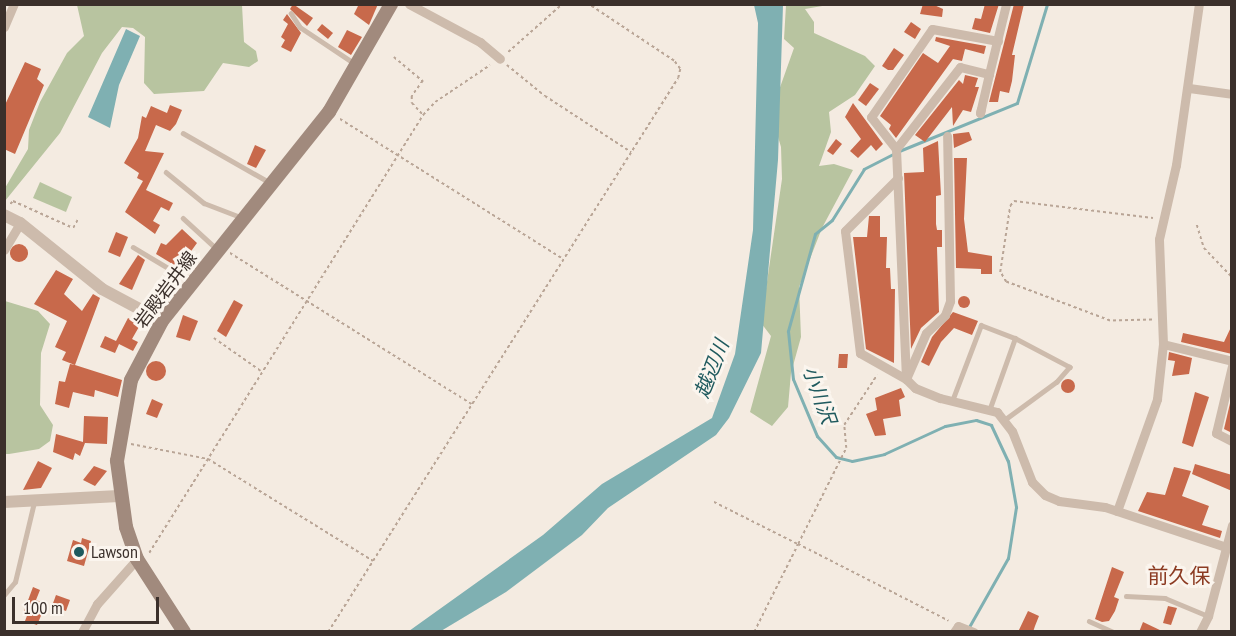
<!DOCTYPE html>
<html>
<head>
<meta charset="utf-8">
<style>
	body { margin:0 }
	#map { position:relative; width:1236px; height:636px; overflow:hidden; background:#f4ebe1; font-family:"PT Sans Narrow","Noto Sans JP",sans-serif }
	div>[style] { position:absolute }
	.green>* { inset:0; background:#b8c4a0 }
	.water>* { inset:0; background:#7fb0b2 }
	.stream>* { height:3px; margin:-1.5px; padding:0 1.5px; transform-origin:1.5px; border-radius:1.5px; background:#7fb0b2 }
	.building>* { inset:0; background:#c8694b }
	.round { border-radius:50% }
	.path>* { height:1.5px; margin-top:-0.75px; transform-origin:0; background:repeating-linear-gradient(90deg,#b9a596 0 3px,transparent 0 6px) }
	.service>* { height:4.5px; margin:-2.25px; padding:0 2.25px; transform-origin:2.25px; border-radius:2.25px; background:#cdbbac }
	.minor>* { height:9px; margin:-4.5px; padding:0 4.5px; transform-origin:4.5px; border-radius:4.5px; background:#cdbbac }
	.tertiary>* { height:12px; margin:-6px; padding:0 6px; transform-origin:6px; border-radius:6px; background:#cdbbac }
	.secondary>* { height:14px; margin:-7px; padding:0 7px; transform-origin:7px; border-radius:7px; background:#a18a7d }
	.dots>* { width:16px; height:16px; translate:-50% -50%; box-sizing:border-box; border:3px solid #fbf5ee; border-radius:50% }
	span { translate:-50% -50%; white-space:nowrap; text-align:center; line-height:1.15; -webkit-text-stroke:6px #fbf5ee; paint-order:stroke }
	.street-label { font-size:18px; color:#3b302b }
	.poi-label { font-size:18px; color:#3b302b }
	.left { translate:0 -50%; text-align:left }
	.water-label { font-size:20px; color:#1f5a5e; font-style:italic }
	.quarter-label { font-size:21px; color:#8c3b22 }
	.frame { position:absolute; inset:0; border:6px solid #3b302b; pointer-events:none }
	.scale { position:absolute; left:12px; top:597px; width:147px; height:27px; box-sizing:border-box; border:3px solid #3b302b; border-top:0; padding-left:8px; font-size:18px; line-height:21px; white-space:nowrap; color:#3b302b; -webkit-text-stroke:4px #fbf5ee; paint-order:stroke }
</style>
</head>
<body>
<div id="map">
	<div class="green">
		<div style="clip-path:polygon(77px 5px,242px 5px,244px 42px,256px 51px,258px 61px,249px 67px,223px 63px,204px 91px,154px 94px,144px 83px,145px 37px,133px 28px,122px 27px,102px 53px,60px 133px,5px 201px,5px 188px,28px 149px,29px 130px,40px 102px,67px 53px,84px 36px)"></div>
		<div style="clip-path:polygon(786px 5px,828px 5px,805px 9px,814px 22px,814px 33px,865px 56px,875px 66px,855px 95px,829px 112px,831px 132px,819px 166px,834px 164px,853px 170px,822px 228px,799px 287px,801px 337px,791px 373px,788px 407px,772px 426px,750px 412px,771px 336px,761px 323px,782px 179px,781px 147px,776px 130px,778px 93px,794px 48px,784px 39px)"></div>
		<div style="clip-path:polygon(40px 182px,72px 197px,66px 212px,33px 198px)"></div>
		<div style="clip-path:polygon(5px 301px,38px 311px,50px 324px,41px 353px,40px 405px,53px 425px,50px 441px,39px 449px,9px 454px,4px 454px)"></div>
	</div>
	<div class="water">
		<div style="clip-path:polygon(754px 5px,783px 5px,778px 160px,761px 353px,729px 418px,716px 435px,608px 508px,582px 535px,506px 592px,441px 631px,409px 631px,543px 535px,602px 484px,712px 418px,735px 354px,753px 230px,758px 23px)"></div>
		<div style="clip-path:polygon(126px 29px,140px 36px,119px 85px,110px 128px,88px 117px)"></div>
	</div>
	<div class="stream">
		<div style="left:899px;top:151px;width:127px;rotate:-22.1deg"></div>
		<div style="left:1017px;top:103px;width:103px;rotate:-73.1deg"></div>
		<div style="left:893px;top:154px;width:33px;rotate:153deg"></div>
		<div style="left:864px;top:169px;width:60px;rotate:122.1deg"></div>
		<div style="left:832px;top:220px;width:22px;rotate:141deg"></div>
		<div style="left:815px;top:234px;width:101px;rotate:105.6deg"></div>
		<div style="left:788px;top:331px;width:48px;rotate:84.1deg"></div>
		<div style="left:793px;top:379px;width:62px;rotate:67.2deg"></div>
		<div style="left:817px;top:436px;width:28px;rotate:48deg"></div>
		<div style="left:836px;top:457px;width:16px;rotate:14deg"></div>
		<div style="left:852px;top:461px;width:33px;rotate:-12deg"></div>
		<div style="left:884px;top:454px;width:67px;rotate:-24.7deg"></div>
		<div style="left:945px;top:426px;width:32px;rotate:-11deg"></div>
		<div style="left:976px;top:420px;width:16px;rotate:18deg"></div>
		<div style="left:991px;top:425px;width:40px;rotate:65deg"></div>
		<div style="left:1008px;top:461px;width:47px;rotate:80.1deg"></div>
		<div style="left:1016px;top:507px;width:52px;rotate:98.9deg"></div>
		<div style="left:1008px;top:558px;width:79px;rotate:119.5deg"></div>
	</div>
	<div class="building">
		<div style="clip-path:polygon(293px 4px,313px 18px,307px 26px,290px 9px)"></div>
		<div style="clip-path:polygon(359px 4px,378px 4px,369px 25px,354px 14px)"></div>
		<div style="clip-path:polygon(932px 4px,943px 9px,942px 17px,920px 14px,923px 4px)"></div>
		<div style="clip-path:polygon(985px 4px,999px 4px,990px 33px,972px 29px,975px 18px,981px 19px)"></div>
		<div style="clip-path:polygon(1014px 4px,1024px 4px,1012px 55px,1015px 55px,1012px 81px,1009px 93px,1000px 91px,998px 102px,989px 102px)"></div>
		<div style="clip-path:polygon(287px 14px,301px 33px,291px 52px,281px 47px,285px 40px,281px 37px,288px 24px,283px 20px)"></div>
		<div style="clip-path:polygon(911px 22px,921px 29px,915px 39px,904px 32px)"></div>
		<div style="clip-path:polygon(322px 24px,333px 33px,328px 39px,317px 30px)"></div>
		<div style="clip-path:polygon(347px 30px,362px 37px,351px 55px,338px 47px)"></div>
		<div style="clip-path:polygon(936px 37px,986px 46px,984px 54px,965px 49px,962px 61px,953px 59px,896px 138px,889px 129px,891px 125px,880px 116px,923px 53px,938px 63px,950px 46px,935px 41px)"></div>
		<div style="clip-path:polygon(894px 48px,904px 55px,893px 70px,888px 70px,882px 66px)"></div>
		<div style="clip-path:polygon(25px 62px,41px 69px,37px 79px,44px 85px,15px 154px,4px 149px,4px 107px)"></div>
		<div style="clip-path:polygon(965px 75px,978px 78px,975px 87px,979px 87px,971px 112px,963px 110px,953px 126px,952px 107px,925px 142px,915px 135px,959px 80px,963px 84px)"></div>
		<div style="clip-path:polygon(870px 83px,879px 89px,866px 106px,858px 100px)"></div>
		<div style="clip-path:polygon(853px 103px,883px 144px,876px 151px,871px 145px,858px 158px,850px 151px,861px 139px,845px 117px)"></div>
		<div style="clip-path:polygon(170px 105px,182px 110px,176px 124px,170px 131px,156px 125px,145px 151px,164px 153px,146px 190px,173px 203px,169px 211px,161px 207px,153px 221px,160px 225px,155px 234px,125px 212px,143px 181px,137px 178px,139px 173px,124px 163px,138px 138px,142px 116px,146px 118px,151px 106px,167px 113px)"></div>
		<div style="clip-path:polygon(969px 132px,972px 140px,954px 148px,953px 134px)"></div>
		<div style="clip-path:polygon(836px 139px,842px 144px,833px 155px,827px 151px)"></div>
		<div style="clip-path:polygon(938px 141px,941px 195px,936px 196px,936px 224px,937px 230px,942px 230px,942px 247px,937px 247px,939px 312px,921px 328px,911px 349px,904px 173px,924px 172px,923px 148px)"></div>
		<div style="clip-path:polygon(255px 145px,266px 150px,256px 168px,247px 164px)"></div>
		<div style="clip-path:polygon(954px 158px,967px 158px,964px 219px,968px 252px,992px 256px,992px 274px,981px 274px,981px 269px,956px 268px)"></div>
		<div style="clip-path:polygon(869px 216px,880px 216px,880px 237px,887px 237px,886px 268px,890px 268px,891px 289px,895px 289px,894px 363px,866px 349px,853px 237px,867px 237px)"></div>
		<div style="clip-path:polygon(182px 229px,197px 243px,179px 268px,156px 254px,161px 243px,166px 245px)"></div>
		<div style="clip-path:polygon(116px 232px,128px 237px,120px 257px,108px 252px)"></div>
		<div class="round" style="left:10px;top:244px;width:18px;height:18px"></div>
		<div style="clip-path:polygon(138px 255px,145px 260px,132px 290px,119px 284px)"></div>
		<div style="clip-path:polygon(56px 270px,73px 279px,64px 294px,82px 311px,93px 294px,100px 298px,75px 365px,122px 380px,118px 397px,95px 390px,94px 397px,73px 392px,69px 408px,55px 404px,59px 381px,65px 382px,70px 364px,75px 365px,62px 360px,66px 352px,55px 347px,67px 321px,34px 304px)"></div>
		<div class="round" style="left:958px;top:296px;width:12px;height:12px"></div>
		<div style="clip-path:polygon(234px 300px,243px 305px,226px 337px,217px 331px)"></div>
		<div style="clip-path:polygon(953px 312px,978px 321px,972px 335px,954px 328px,941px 342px,929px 366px,921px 362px,932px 337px)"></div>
		<div style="clip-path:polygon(183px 315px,198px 321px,190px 341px,176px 337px)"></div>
		<div style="clip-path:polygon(128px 318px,140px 325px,132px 339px,138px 342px,133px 351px,119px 344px,115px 353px,100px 347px,105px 336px,116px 341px)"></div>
		<div style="clip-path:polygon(1232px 325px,1232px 354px,1181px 342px,1183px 333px,1224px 342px)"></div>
		<div style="clip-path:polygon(1169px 352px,1192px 358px,1189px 374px,1172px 376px,1175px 361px,1168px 360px)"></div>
		<div style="clip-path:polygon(839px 354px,848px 354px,847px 368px,838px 368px)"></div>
		<div class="round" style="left:146px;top:361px;width:20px;height:20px"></div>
		<div class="round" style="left:1061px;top:379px;width:14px;height:14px"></div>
		<div style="clip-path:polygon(901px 388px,905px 397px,899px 400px,901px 416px,883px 419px,886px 435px,875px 436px,866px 414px,877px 410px,875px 398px)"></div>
		<div style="clip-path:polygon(1195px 392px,1209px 397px,1193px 447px,1182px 443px)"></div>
		<div style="clip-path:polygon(152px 399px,163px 404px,157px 418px,146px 414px)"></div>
		<div style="clip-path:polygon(1231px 399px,1232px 399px,1232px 433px,1224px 429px)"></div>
		<div style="clip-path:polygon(84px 416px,108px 417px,107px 444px,85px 443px,80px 456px,75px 453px,73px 460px,53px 452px,56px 434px,83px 442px)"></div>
		<div style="clip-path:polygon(38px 461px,52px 468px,41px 488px,23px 490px)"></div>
		<div style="clip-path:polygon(1195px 464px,1232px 475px,1232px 491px,1192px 474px)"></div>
		<div style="clip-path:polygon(94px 466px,107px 471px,95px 486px,83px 480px)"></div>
		<div style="clip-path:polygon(1174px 467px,1191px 471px,1182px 496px,1209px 506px,1202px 525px,1222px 531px,1220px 538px,1138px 511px,1147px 492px,1165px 495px)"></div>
		<div style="clip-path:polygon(82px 538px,91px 541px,84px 566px,67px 561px,73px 540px,81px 543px)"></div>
		<div style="clip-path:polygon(1112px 567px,1124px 572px,1114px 597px,1119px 599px,1115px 611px,1109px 621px,1102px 622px,1095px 619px)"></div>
		<div style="clip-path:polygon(33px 587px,40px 590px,36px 600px,46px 604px,37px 625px,25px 621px,28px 613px,24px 611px)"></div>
		<div style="clip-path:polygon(56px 595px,70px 600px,66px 611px,52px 606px)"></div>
		<div style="clip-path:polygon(1168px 606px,1177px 608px,1171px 625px,1163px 623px)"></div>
		<div style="clip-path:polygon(1028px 611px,1039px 616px,1035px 626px,1033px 632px,1018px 632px)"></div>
		<div style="clip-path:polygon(1143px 622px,1164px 632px,1139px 632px)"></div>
	</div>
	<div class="path">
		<div style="left:508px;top:52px;width:72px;rotate:-41.6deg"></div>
		<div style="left:394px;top:57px;width:38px;rotate:40deg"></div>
		<div style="left:423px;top:81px;width:19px;rotate:126deg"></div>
		<div style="left:412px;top:96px;width:7px;rotate:90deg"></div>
		<div style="left:412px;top:103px;width:16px;rotate:47deg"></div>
		<div style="left:507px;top:65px;width:49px;rotate:39.2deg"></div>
		<div style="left:545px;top:96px;width:103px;rotate:33.1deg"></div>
		<div style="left:340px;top:119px;width:262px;rotate:32.1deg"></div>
		<div style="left:10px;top:204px;width:4px;rotate:-45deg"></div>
		<div style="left:13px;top:201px;width:66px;rotate:24.2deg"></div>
		<div style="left:73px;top:228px;width:10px;rotate:-61deg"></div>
		<div style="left:1197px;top:225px;width:24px;rotate:73deg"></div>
		<div style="left:1204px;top:248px;width:40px;rotate:46deg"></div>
		<div style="left:230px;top:253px;width:285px;rotate:32deg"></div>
		<div style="left:1152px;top:320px;width:42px;rotate:178.6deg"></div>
		<div style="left:1110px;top:321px;width:111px;rotate:-159.4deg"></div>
		<div style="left:1006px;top:282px;width:12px;rotate:-121deg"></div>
		<div style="left:1000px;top:272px;width:67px;rotate:-81.4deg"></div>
		<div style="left:1010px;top:206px;width:6px;rotate:-51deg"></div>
		<div style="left:1014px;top:201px;width:140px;rotate:7deg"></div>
		<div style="left:214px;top:338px;width:57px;rotate:35.1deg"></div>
		<div style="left:131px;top:444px;width:78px;rotate:11deg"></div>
		<div style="left:208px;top:459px;width:194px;rotate:31.7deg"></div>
		<div style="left:714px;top:502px;width:94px;rotate:26.6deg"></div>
		<div style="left:798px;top:544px;width:107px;rotate:-63.4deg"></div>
		<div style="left:846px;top:448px;width:23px;rotate:-95deg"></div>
		<div style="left:844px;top:425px;width:60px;rotate:-56.6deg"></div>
		<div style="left:149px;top:553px;width:517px;rotate:-57.97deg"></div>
		<div style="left:423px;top:115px;width:18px;rotate:-47deg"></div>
		<div style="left:435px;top:102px;width:66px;rotate:-33.9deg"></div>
		<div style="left:328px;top:632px;width:655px;rotate:-57.72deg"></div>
		<div style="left:678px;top:78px;width:9px;rotate:-77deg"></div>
		<div style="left:680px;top:69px;width:10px;rotate:-127deg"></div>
		<div style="left:674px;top:61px;width:103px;rotate:-146.5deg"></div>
		<div style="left:754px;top:632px;width:98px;rotate:-63.4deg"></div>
		<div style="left:798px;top:544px;width:169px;rotate:27deg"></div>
	</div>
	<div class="service">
		<div style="left:291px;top:13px;width:17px;rotate:57deg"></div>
		<div style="left:300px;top:27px;width:65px;rotate:33.7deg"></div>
		<div style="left:183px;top:133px;width:99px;rotate:29.7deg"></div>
		<div style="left:166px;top:172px;width:49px;rotate:39.2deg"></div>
		<div style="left:204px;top:203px;width:42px;rotate:21deg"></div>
		<div style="left:183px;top:218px;width:46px;rotate:42.4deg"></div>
		<div style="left:133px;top:247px;width:66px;rotate:30.8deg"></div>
		<div style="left:952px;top:401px;width:81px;rotate:-69.1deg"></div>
		<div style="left:981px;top:325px;width:36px;rotate:21deg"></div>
		<div style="left:1015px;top:338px;width:62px;rotate:27.8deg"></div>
		<div style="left:1070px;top:367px;width:20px;rotate:131deg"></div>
		<div style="left:1057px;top:382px;width:64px;rotate:143.8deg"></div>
		<div style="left:990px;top:408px;width:74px;rotate:-70.3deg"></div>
		<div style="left:4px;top:595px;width:17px;rotate:-50deg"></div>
		<div style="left:15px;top:582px;width:82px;rotate:-76.6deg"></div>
		<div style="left:1126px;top:596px;width:39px;rotate:3deg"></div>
		<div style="left:1165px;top:598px;width:47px;rotate:22.7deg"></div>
		<div style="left:1089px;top:621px;width:27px;rotate:24deg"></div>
	</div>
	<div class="minor">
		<div style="left:409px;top:4px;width:81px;rotate:28.2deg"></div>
		<div style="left:480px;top:42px;width:26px;rotate:40deg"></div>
		<div style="left:4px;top:27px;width:25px;rotate:-67deg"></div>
		<div style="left:998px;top:41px;width:67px;rotate:-169.7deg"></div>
		<div style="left:932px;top:29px;width:107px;rotate:124.7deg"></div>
		<div style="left:871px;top:117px;width:41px;rotate:52deg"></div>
		<div style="left:896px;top:149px;width:230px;rotate:87.5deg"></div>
		<div style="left:906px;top:379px;width:13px;rotate:45deg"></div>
		<div style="left:915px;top:388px;width:27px;rotate:22deg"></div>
		<div style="left:940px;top:398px;width:59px;rotate:13.8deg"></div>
		<div style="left:997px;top:412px;width:24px;rotate:52deg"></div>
		<div style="left:1012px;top:431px;width:55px;rotate:68.6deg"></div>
		<div style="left:1032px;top:482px;width:18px;rotate:45deg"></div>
		<div style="left:1045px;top:495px;width:15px;rotate:23deg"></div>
		<div style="left:1059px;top:501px;width:46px;rotate:7.4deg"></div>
		<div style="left:1105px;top:507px;width:127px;rotate:18.3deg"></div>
		<div style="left:1189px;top:88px;width:43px;rotate:7.9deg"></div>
		<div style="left:981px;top:109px;width:4px;rotate:104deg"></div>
		<div style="left:980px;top:113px;width:40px;rotate:-77deg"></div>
		<div style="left:896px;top:149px;width:104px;rotate:-52deg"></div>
		<div style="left:960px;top:67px;width:30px;rotate:14deg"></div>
		<div style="left:989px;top:74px;width:72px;rotate:-76.3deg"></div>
		<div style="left:898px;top:178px;width:75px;rotate:135deg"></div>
		<div style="left:845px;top:231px;width:123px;rotate:83deg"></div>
		<div style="left:860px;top:353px;width:53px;rotate:29.5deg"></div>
		<div style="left:906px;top:379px;width:50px;rotate:-66.5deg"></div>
		<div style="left:926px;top:333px;width:26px;rotate:-43deg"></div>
		<div style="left:945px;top:315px;width:15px;rotate:-70deg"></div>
		<div style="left:950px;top:301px;width:165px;rotate:-91deg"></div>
		<div style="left:4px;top:250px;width:31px;rotate:-59deg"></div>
		<div style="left:1163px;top:344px;width:71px;rotate:13.8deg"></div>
		<div style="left:1232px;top:366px;width:69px;rotate:103.4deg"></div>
		<div style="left:1216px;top:433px;width:18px;rotate:27deg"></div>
		<div style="left:1117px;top:511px;width:119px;rotate:-70.3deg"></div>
		<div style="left:1157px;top:399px;width:55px;rotate:-83.8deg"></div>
		<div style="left:1163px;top:344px;width:105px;rotate:-92.2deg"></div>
		<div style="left:1159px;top:239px;width:76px;rotate:-77.1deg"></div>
		<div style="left:1176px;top:165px;width:163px;rotate:-81.9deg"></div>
		<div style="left:82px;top:632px;width:32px;rotate:-62deg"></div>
		<div style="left:97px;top:604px;width:60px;rotate:-48.4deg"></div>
		<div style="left:954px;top:632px;width:7px;rotate:-56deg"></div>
		<div style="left:958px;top:626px;width:17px;rotate:21deg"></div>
		<div style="left:1200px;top:632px;width:18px;rotate:-63deg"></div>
		<div style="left:1208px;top:616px;width:94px;rotate:-75.2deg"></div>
	</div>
	<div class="tertiary">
		<div style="left:4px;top:215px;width:18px;rotate:27deg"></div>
		<div style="left:20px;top:223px;width:105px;rotate:38.8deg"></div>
		<div style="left:102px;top:289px;width:68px;rotate:28.1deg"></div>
		<div style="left:4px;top:502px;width:115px;rotate:-3deg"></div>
	</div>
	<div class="secondary">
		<div style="left:184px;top:632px;width:87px;rotate:-122.8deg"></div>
		<div style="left:137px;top:559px;width:34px;rotate:-109deg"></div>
		<div style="left:126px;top:527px;width:67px;rotate:-97.8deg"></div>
		<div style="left:117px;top:461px;width:82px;rotate:-80.2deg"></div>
		<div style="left:131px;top:380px;width:67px;rotate:-62.3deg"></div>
		<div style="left:162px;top:321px;width:268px;rotate:-51.4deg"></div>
		<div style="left:329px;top:112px;width:125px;rotate:-60.1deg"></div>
	</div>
	<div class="dots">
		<div style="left:79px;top:552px;background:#1f5a5e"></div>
	</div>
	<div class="street-label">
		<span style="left:166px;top:290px;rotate:-53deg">岩殿岩井線</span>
	</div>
	<div class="poi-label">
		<span class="left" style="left:91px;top:552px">Lawson</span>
	</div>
	<div class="water-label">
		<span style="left:712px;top:369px;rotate:-69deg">越辺川</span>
		<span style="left:819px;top:395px;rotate:70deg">小川沢</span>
	</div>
	<div class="quarter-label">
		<span style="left:1179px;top:576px">前久保</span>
	</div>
	<div class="frame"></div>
	<div class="scale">100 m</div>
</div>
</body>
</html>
